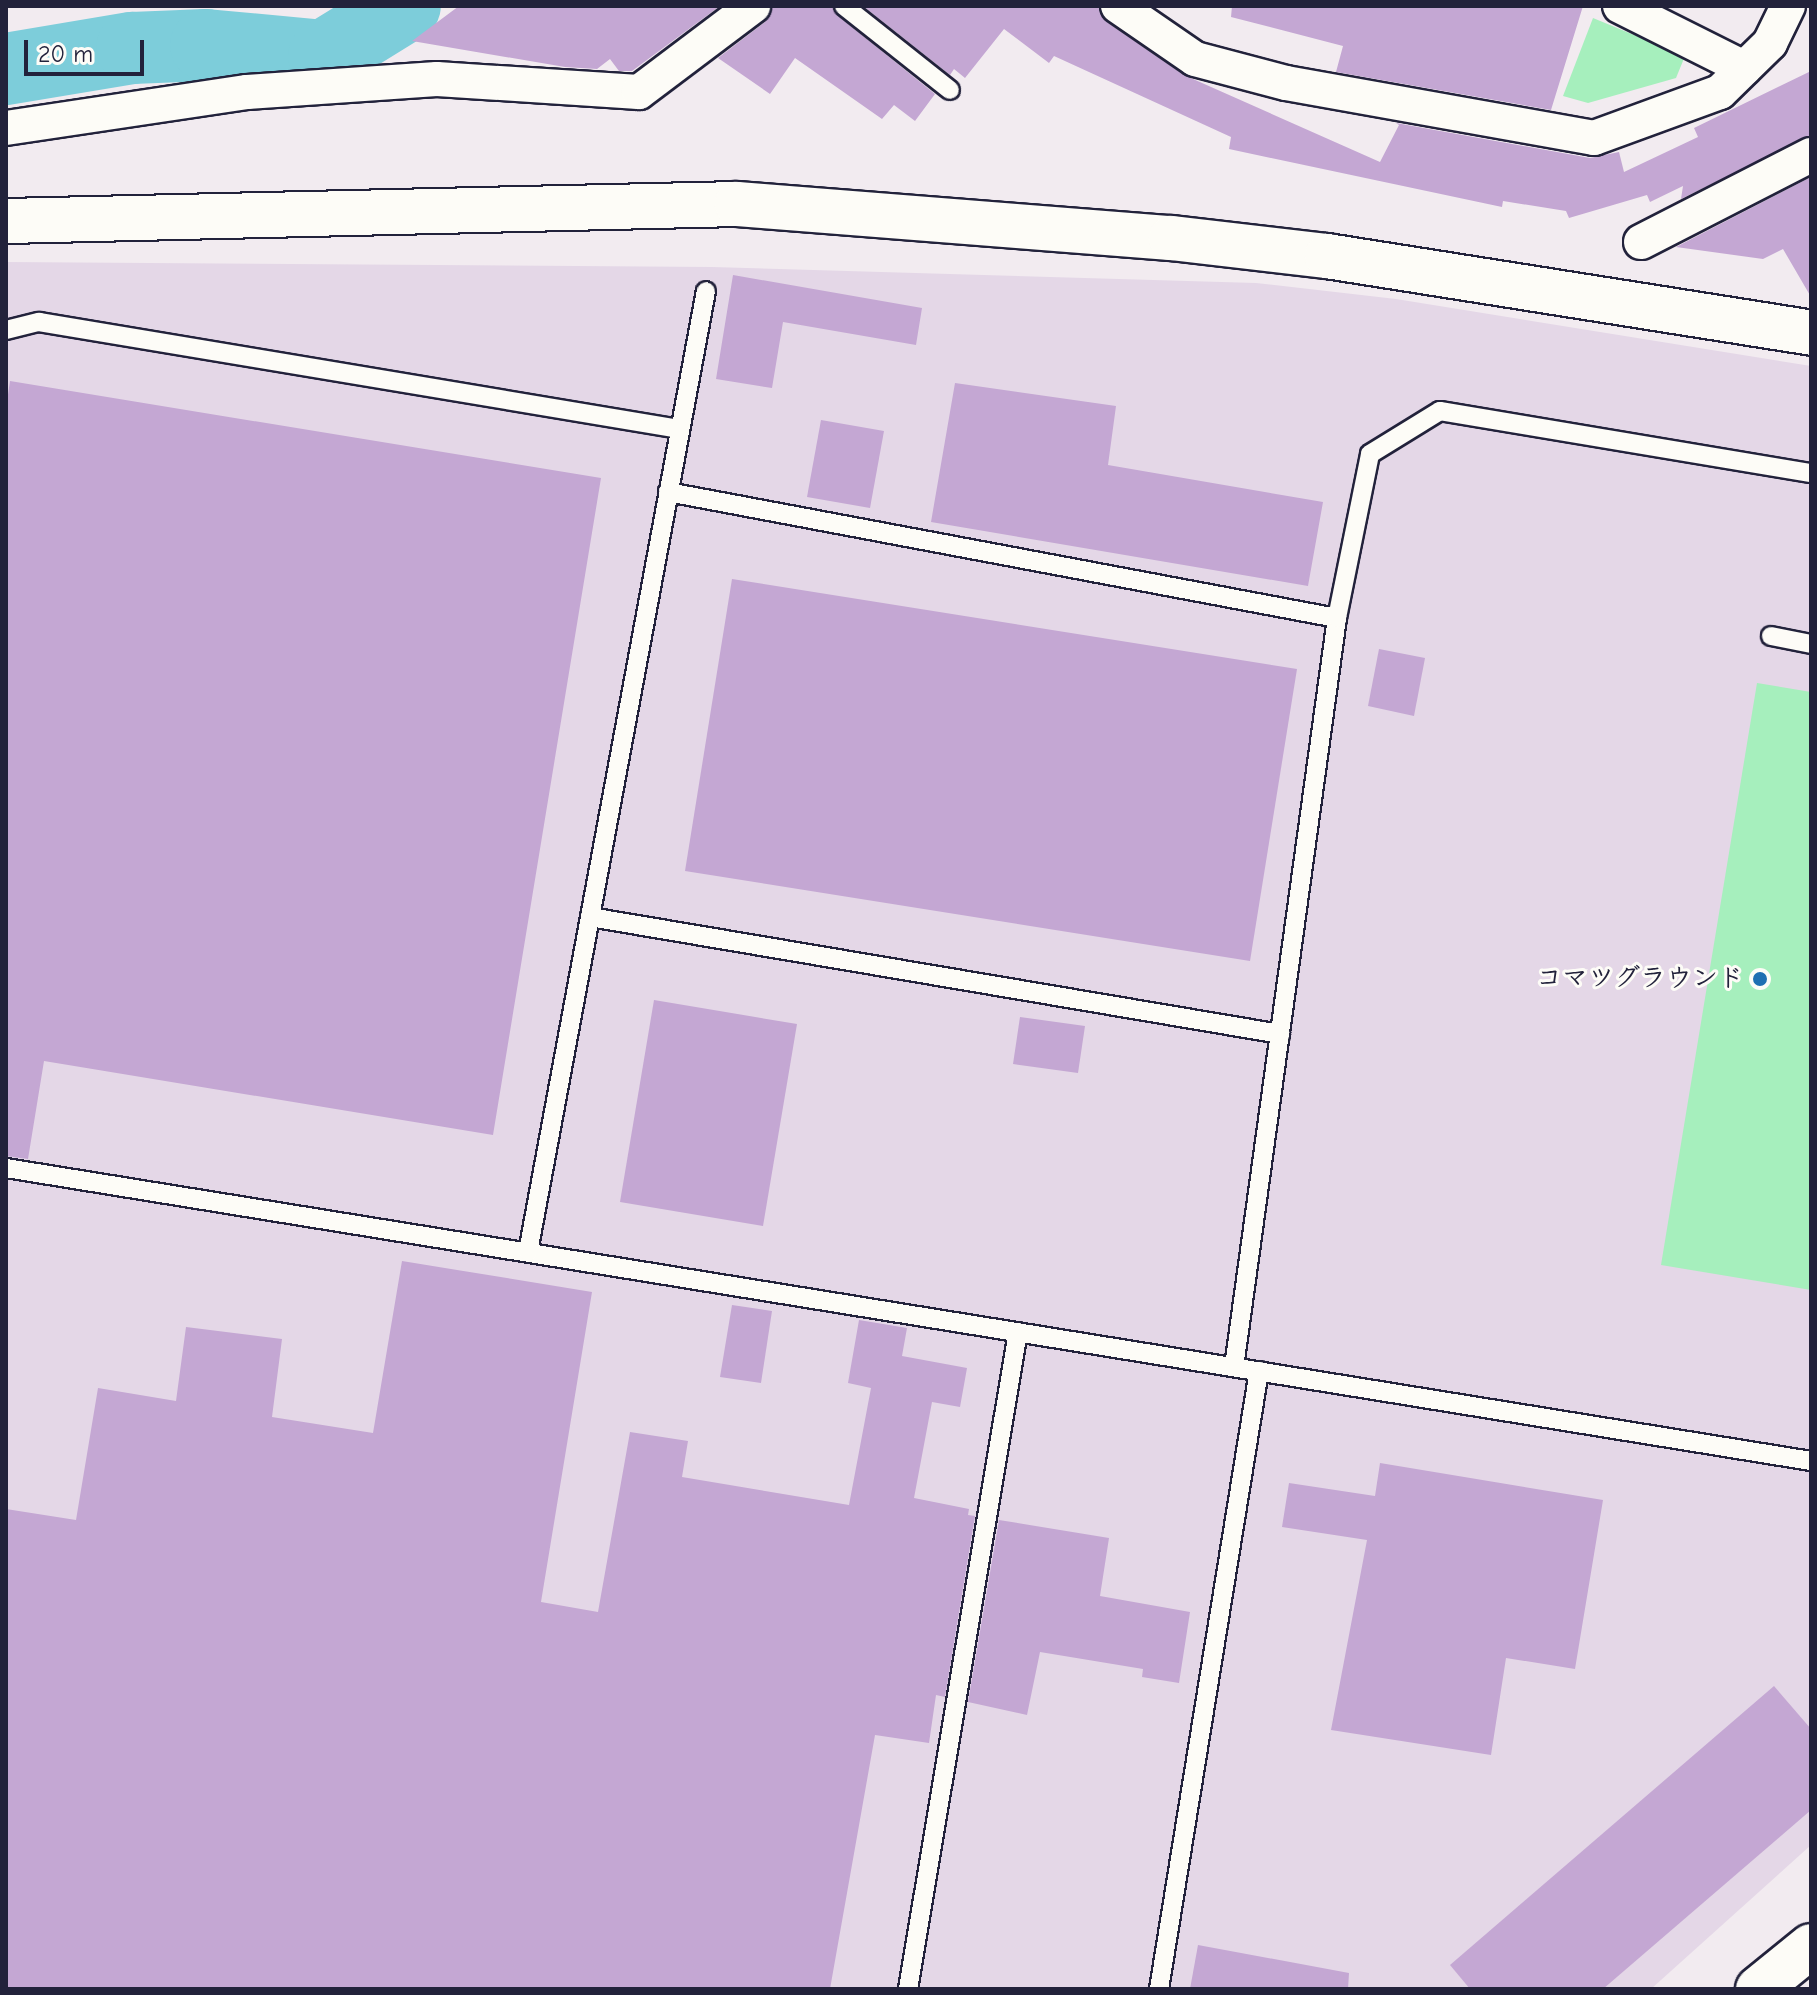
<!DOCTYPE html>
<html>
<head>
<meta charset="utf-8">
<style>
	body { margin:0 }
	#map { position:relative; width:1817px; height:1995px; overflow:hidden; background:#f2ebf0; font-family:"Comic Neue","Klee One",sans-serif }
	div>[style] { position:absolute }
	.built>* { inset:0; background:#e4d7e7 }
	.green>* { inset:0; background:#a6efbd }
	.river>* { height:72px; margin:-36px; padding:0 36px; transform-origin:36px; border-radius:36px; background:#7dcdda }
	.building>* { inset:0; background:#c4a7d3 }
	.roads { filter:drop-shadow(2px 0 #22223b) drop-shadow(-2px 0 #22223b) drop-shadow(0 2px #22223b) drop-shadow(0 -2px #22223b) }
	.service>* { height:18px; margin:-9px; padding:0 9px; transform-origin:9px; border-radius:9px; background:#fdfcf7 }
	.minor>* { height:34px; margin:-17px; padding:0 17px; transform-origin:17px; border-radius:17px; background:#fdfcf7 }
	.tertiary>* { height:44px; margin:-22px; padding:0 22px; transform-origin:22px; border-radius:22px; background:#fdfcf7 }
	.dots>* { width:22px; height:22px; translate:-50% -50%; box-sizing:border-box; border:4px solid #fdfcf7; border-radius:50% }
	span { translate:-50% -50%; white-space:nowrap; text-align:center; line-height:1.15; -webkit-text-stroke:6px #fdfcf7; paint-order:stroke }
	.poi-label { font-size:26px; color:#22223b; font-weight:700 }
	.right { translate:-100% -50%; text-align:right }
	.frame { position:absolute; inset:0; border:8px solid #22223b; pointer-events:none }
	.scale { position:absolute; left:24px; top:40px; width:120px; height:36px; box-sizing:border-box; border:4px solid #22223b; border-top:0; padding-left:10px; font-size:24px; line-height:28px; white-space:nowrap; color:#22223b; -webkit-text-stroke:6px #fdfcf7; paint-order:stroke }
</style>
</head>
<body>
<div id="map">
	<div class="built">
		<div style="clip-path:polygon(6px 262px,712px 267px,1256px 283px,1396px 299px,1811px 366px,1811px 1845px,1651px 1989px,6px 1989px)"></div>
	</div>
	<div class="green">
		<div style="clip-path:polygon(1593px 18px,1685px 56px,1676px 78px,1588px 103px,1563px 96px)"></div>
		<div style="clip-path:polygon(1757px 683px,1811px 692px,1811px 1290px,1661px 1265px)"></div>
	</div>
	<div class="river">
		<div style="left:6px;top:69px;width:128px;rotate:-9.5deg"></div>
		<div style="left:132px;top:48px;width:74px;rotate:-2.3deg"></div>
		<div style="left:206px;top:45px;width:119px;rotate:5.3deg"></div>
		<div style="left:324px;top:56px;width:95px;rotate:-31.7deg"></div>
	</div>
	<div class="building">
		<div style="clip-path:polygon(459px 6px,720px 6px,632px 71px,619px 71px,610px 59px,597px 69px,565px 67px,412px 41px)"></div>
		<div style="clip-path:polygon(773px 6px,832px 6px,837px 15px,935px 94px,915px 121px,894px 105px,882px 119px,795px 58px,770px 94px,718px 58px,765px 22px)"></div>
		<div style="clip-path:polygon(863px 6px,1098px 6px,1107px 22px,1184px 75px,1380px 162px,1399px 125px,1396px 123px,1590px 158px,1619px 152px,1624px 172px,1698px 137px,1694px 128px,1811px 71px,1811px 135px,1681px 199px,1683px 186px,1650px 202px,1647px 195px,1569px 218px,1566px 211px,1503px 201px,1502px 207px,1229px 149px,1231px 137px,1054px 56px,1049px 63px,1004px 29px,965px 78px,954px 69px,950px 75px)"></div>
		<div style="clip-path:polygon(1232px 6px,1583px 6px,1551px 110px,1336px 72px,1343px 46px,1231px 17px)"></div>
		<div style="clip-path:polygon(1811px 177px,1811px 297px,1783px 249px,1763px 259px,1676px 247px)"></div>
		<div style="clip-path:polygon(733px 275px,922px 308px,916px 345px,783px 322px,772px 388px,716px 379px)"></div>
		<div style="clip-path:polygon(10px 381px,601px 478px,493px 1135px,44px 1061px,28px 1159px,6px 1156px,6px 408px)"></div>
		<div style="clip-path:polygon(955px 383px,1116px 406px,1108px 465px,1323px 502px,1308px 586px,931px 522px)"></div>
		<div style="clip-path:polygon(821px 420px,884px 431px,870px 508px,807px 497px)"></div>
		<div style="clip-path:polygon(732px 579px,1297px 669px,1250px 961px,685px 871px)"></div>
		<div style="clip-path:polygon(1379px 649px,1425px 658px,1414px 716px,1368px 706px)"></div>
		<div style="clip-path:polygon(654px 1000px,797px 1024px,763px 1226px,620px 1202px)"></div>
		<div style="clip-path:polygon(1020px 1017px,1085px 1026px,1078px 1073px,1013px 1064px)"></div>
		<div style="clip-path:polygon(402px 1261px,592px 1292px,541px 1602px,598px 1612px,630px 1432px,688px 1441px,682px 1477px,849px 1505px,871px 1388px,848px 1383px,859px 1320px,907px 1328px,902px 1356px,967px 1368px,960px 1407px,932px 1402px,914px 1498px,969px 1509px,968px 1515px,975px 1516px,945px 1697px,936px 1695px,929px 1743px,875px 1735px,830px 1989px,6px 1989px,6px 1509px,76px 1520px,98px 1388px,176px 1401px,186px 1327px,282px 1339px,272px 1417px,373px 1433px)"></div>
		<div style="clip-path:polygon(732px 1305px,772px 1311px,761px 1383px,720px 1377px)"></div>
		<div style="clip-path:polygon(1380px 1463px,1603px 1500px,1575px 1669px,1506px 1658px,1491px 1755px,1331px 1730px,1367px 1540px,1282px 1527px,1289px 1483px,1375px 1496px)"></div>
		<div style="clip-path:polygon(999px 1520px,1109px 1538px,1100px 1596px,1190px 1612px,1179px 1683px,1142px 1677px,1143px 1669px,1040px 1652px,1027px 1715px,968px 1702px)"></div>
		<div style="clip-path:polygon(1774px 1686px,1811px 1729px,1811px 1810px,1603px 1989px,1470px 1989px,1450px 1965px)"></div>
		<div style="clip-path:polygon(1198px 1945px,1349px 1973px,1348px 1989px,1190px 1989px)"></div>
	</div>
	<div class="roads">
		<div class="service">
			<div style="left:844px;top:6px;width:135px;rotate:38.4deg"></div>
			<div style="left:6px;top:330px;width:34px;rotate:-14deg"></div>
			<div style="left:39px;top:322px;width:650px;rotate:9.48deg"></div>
			<div style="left:668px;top:492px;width:681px;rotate:10.67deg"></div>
			<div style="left:1771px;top:636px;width:41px;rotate:11.3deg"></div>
			<div style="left:590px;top:917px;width:700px;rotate:9.62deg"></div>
			<div style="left:6px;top:1168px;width:1829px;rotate:9.22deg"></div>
			<div style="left:528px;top:1252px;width:977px;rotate:-79.51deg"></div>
			<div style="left:1234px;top:1367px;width:756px;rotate:-82.17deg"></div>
			<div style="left:1337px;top:618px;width:167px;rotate:-78.6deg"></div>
			<div style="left:1370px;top:454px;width:82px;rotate:-31.6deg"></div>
			<div style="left:1440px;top:411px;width:376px;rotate:9.5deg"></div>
			<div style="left:908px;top:1989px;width:666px;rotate:-80.5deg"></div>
			<div style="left:1159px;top:1989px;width:626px;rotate:-80.81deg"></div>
		</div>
		<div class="minor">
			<div style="left:1118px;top:6px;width:93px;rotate:34.5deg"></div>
			<div style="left:1195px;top:59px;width:94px;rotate:14.8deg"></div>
			<div style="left:1286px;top:83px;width:313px;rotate:10.1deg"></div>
			<div style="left:1594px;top:138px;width:134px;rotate:-20.1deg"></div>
			<div style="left:1720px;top:92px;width:70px;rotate:-44.4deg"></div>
			<div style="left:1770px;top:43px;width:41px;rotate:-64.1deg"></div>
			<div style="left:1620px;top:6px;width:139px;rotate:26.6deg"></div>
			<div style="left:6px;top:128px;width:244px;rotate:-8.5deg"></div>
			<div style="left:247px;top:92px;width:190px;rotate:-3.9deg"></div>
			<div style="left:437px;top:79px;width:202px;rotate:3.7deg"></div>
			<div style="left:639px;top:92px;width:143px;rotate:-37deg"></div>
			<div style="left:1641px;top:242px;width:191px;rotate:-27.1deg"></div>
		</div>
		<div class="tertiary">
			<div style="left:6px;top:221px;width:731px;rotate:-1.33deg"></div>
			<div style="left:737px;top:204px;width:435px;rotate:4.5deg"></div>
			<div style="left:1171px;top:238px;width:157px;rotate:6.6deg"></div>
			<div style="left:1327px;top:256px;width:490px;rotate:9deg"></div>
			<div style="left:1758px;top:1989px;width:68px;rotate:-39.1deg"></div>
		</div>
	</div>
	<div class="dots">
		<div style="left:1760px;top:979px;background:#1f6fb2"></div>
	</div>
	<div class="poi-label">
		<span class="right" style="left:1744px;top:979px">コマツグラウンド</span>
	</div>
	<div class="frame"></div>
	<div class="scale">20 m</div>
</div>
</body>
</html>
